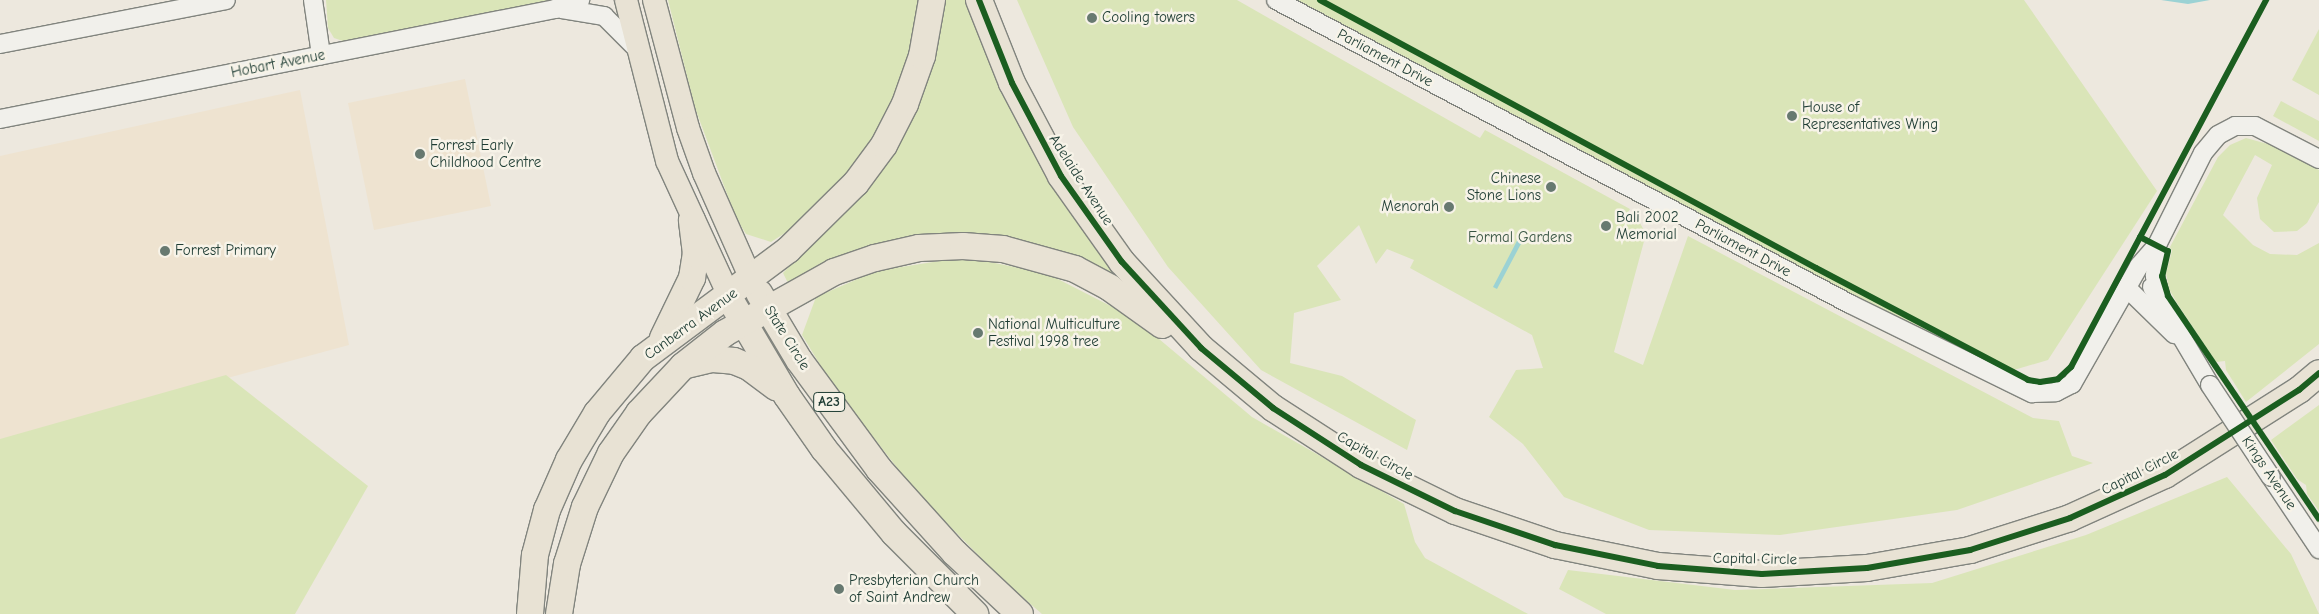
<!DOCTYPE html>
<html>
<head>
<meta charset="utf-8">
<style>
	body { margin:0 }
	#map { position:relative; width:2319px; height:614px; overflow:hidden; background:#ede8de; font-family:"Comic Neue",sans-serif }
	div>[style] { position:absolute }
	.built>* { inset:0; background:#eee3d0 }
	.green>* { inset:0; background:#dae5b8 }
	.water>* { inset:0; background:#9bd2d4 }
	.roads { filter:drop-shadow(1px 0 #81847e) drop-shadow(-1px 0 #81847e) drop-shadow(0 1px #81847e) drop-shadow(0 -1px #81847e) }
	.minor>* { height:18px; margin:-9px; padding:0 9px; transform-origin:9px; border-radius:9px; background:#f1f0eb }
	.major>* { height:22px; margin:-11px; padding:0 11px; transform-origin:11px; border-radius:11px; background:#e8e2d4 }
	.highway>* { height:26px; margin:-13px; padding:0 13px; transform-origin:13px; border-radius:13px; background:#e8e2d4 }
	.bridges { filter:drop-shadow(1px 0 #81847e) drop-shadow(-1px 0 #81847e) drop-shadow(0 1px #81847e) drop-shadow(0 -1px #81847e) }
	.minor-bridge>* { height:18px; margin:-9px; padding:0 9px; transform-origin:9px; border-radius:9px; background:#f1f0eb }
	.cycleway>* { height:6px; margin:-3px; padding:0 3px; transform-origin:3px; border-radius:3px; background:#1b5e20 }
	.dots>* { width:14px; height:14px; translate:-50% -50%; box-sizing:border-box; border:2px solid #f7f3e8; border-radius:50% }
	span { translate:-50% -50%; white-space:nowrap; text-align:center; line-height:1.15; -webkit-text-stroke:5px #f7f3e8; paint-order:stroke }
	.shield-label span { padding:1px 4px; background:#f7f3e8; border:1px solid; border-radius:4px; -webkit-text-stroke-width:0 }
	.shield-label { font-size:14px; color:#1f3d34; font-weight:700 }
	.poi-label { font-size:15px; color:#1f3d34 }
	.left { translate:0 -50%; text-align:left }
	.right { translate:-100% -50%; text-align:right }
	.street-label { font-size:15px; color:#1f3d34 }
	.park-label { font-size:15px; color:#395643 }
</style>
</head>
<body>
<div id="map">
	<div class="built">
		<div style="clip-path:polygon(465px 79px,491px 206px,374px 230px,348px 103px)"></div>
		<div style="clip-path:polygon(300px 90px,349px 345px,0 440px,0 156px)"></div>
	</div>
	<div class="green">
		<div style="clip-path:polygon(326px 0,556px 0,343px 41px,334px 38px,328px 28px)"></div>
		<div style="clip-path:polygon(668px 0,923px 0,910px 65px,864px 156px,805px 220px,771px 242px,746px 234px,736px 218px,695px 108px)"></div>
		<div style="clip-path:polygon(942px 0,969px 0,1125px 281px,1013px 241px,788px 283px,783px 273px,837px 217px)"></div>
		<div style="clip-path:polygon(1017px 0,1237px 0,1480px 138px,1485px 130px,1630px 209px,1623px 222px,1635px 214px,1646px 234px,1614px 352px,1643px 365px,1688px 236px,2033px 418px,2059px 421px,2072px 456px,2093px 463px,1957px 510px,1780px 535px,1649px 530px,1564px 497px,1523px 444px,1489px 417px,1516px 370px,1543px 368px,1532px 335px,1410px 268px,1414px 260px,1387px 249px,1376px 264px,1359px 225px,1317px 266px,1341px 300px,1294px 313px,1290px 363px,1342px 376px,1416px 420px,1407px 450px,1261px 370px,1168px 267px,1073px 127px)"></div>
		<div style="clip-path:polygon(1276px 0,2024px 0,2157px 191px,2048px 360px,1997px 375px)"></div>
		<div style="clip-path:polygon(2319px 29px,2319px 95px,2292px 80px)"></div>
		<div style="clip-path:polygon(2281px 101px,2319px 121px,2319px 141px,2273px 116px)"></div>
		<div style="clip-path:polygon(2246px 138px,2275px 146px,2319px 170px,2319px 202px,2307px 223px,2297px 231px,2274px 232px,2260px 219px,2257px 198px,2272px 165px,2255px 155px,2223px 215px,2253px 245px,2270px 254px,2297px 255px,2319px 243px,2319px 344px,2246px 402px,2226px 370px,2225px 361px,2216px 362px,2177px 303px,2169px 289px,2166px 273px,2172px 251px,2170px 247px,2218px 157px,2230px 145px)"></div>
		<div style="clip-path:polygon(965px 257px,1048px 274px,1134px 318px,1252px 417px,1404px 504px,1415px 542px,1425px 558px,1528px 614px,1042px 614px,1005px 582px,917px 493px,833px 386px,802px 335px,816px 297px,876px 271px)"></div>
		<div style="clip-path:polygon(226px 375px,368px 486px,295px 614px,0 614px,0 439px)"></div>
		<div style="clip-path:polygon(2319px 405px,2319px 511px,2307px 494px,2306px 485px,2297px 479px,2271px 440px)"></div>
		<div style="clip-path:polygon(2227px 477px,2291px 554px,2319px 614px,1606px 614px,1559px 589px,1568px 570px,1735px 590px,1932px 583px,2086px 535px)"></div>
	</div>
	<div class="water">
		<div style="clip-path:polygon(2161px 0,2210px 0,2188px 4px)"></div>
		<div style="clip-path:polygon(1519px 237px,1523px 240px,1497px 289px,1493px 287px)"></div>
	</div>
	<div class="roads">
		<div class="minor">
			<div style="left:313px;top:0;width:56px;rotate:81.7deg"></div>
			<div style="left:1276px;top:0;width:650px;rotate:27.91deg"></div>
			<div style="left:1850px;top:304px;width:203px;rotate:26.1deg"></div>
			<div style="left:2032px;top:393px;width:24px;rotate:-2deg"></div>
			<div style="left:2056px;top:392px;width:18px;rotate:-27deg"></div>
			<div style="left:2072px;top:384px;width:136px;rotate:-60.4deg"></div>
			<div style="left:2139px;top:266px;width:28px;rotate:-49deg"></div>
			<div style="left:562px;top:9px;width:43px;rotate:9.5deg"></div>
			<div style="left:604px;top:16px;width:47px;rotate:45deg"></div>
			<div style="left:0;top:44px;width:230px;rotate:-11deg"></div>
			<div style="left:0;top:119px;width:566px;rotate:-11.21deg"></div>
			<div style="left:555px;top:9px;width:27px;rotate:-20deg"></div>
			<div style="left:2152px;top:287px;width:114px;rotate:59.4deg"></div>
			<div style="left:2127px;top:288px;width:66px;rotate:44.4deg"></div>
			<div style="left:2160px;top:295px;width:20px;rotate:-105deg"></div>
			<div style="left:2155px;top:276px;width:31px;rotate:-86deg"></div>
			<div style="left:2157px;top:245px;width:103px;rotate:-63.4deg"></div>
			<div style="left:2203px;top:153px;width:23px;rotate:-50deg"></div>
			<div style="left:2218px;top:135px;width:19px;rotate:-28deg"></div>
			<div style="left:2235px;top:126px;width:20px"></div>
			<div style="left:2255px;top:126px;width:72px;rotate:27.3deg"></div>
			<div style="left:2271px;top:477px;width:87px;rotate:56.3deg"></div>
		</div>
		<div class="major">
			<div style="left:626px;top:0;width:166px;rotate:75.7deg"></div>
			<div style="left:667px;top:161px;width:149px;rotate:65.3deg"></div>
			<div style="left:654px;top:0;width:132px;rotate:75.1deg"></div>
			<div style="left:688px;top:128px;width:48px;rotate:70.4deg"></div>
			<div style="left:704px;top:173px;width:116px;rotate:66.1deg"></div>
		</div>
		<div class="highway">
			<div style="left:979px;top:0;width:89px;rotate:68.3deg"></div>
			<div style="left:1012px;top:83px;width:105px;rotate:62.2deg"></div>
			<div style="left:1061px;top:176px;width:105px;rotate:54.7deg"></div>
			<div style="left:1122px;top:262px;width:117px;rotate:47.4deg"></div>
			<div style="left:1201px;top:348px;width:94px;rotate:39.8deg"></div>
			<div style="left:1273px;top:408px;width:105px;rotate:32.9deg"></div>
			<div style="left:1361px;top:465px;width:105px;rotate:26.1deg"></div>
			<div style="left:1455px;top:511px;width:106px;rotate:18.8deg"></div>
			<div style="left:1555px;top:545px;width:105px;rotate:11.5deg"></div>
			<div style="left:1658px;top:566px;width:104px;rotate:4.4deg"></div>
			<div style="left:1762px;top:574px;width:105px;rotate:-3.3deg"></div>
			<div style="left:1867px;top:568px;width:105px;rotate:-9.9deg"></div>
			<div style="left:1970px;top:550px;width:105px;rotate:-17.7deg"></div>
			<div style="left:2070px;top:518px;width:104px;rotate:-24.4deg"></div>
			<div style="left:2165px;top:475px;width:159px;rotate:-32.4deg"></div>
			<div style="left:2299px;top:390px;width:26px;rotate:-40deg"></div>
			<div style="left:759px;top:293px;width:78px;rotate:59.2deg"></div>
			<div style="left:799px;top:360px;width:135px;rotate:53.7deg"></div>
			<div style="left:879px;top:469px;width:113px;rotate:47.9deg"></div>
			<div style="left:955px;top:553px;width:89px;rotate:43.2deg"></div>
			<div style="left:734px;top:306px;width:104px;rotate:59.5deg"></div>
			<div style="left:787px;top:396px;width:65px;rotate:55.1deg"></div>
			<div style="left:824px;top:449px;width:109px;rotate:50.2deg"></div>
			<div style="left:894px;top:533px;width:115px;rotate:45deg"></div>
			<div style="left:663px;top:338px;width:67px;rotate:-64.2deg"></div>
			<div style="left:692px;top:278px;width:24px;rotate:-81deg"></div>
			<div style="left:696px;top:254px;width:34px;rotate:-97deg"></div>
			<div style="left:686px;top:365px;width:28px;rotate:-13deg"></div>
			<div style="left:713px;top:359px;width:21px;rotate:5deg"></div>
			<div style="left:734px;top:361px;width:16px;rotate:22deg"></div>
			<div style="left:749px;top:367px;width:34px;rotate:37deg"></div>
			<div style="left:530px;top:614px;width:59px;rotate:-85.2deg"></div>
			<div style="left:535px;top:555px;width:47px;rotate:-75.1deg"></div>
			<div style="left:547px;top:510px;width:55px;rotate:-66.3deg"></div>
			<div style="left:569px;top:460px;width:55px;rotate:-59.2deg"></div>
			<div style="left:597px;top:413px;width:72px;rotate:-50.1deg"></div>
			<div style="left:643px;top:358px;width:181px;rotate:-36.7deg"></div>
			<div style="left:788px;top:250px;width:95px;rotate:-44.6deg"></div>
			<div style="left:856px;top:183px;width:47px;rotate:-53.6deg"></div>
			<div style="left:884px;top:145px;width:46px;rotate:-62.9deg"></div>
			<div style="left:905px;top:104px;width:51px;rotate:-70.5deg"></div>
			<div style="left:922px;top:56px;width:57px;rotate:-79.9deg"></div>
			<div style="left:559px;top:614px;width:51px;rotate:-80.9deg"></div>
			<div style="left:567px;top:564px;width:60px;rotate:-72.5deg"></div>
			<div style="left:585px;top:507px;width:60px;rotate:-64.3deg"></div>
			<div style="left:611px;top:453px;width:49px;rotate:-55deg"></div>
			<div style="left:639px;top:413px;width:64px;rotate:-46.9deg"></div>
			<div style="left:683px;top:366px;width:53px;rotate:-38.2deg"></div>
			<div style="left:725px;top:333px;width:125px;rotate:-29.2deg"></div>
			<div style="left:834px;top:272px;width:43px;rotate:-18.9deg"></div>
			<div style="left:875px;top:258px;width:45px;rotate:-12.8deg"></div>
			<div style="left:919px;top:248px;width:44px;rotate:-2.6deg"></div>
			<div style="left:963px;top:246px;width:40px;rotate:4.3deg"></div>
			<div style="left:1003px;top:249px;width:75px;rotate:15.5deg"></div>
			<div style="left:1075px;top:269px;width:40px;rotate:28deg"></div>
			<div style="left:1110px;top:288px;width:64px;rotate:35.4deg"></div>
		</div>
	</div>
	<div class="bridges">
		<div class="minor-bridge">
			<div style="left:2210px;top:385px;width:110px;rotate:56.5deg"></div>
		</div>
	</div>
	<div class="cycleway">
		<div style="left:979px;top:0;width:89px;rotate:68.3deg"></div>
		<div style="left:1012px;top:83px;width:105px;rotate:62.2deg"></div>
		<div style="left:1061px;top:176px;width:105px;rotate:54.7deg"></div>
		<div style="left:1122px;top:262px;width:117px;rotate:47.4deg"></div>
		<div style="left:1201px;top:348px;width:94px;rotate:39.8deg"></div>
		<div style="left:1273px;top:408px;width:105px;rotate:32.9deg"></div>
		<div style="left:1361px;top:465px;width:105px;rotate:26.1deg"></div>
		<div style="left:1455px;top:511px;width:106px;rotate:18.8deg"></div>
		<div style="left:1555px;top:545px;width:105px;rotate:11.5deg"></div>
		<div style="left:1658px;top:566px;width:104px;rotate:4.4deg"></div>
		<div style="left:1762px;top:574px;width:105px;rotate:-3.3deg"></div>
		<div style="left:1867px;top:568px;width:105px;rotate:-9.9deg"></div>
		<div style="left:1970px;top:550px;width:105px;rotate:-17.7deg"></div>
		<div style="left:2070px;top:518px;width:104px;rotate:-24.4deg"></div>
		<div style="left:2165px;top:475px;width:159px;rotate:-32.4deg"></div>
		<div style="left:2299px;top:390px;width:26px;rotate:-40deg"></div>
		<div style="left:1320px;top:0;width:564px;rotate:28.38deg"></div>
		<div style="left:1816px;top:268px;width:240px;rotate:27.8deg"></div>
		<div style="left:2028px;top:380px;width:12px;rotate:9deg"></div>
		<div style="left:2040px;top:382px;width:18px;rotate:-9deg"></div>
		<div style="left:2058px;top:379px;width:18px;rotate:-43deg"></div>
		<div style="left:2071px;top:367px;width:416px;rotate:-62deg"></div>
		<div style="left:2140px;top:237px;width:31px;rotate:27deg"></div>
		<div style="left:2168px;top:251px;width:26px;rotate:103deg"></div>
		<div style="left:2162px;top:276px;width:21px;rotate:73deg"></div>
		<div style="left:2168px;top:296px;width:269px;rotate:55.9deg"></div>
	</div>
	<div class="dots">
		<div style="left:1092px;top:18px;background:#677970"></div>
		<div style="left:1792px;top:116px;background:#677970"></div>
		<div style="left:420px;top:154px;background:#677970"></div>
		<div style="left:1551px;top:187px;background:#677970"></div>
		<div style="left:1449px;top:207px;background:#677970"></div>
		<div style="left:1606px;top:226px;background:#677970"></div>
		<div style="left:165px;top:251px;background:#677970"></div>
		<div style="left:978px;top:333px;background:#677970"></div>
		<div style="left:839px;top:589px;background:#677970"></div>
	</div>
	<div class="shield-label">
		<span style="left:829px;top:402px">A23</span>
	</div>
	<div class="poi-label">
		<span class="left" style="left:1102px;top:18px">Cooling towers</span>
		<span class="left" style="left:1802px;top:116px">House of<br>Representatives Wing</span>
		<span class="left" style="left:430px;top:154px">Forrest Early<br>Childhood Centre</span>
		<span class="right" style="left:1541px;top:187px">Chinese<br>Stone Lions</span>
		<span class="right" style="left:1439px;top:207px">Menorah</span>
		<span class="left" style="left:1616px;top:226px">Bali 2002<br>Memorial</span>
		<span class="left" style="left:175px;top:251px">Forrest Primary</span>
		<span class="left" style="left:988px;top:333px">National Multiculture<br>Festival 1998 tree</span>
		<span class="left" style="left:849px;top:589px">Presbyterian Church<br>of Saint Andrew</span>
	</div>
	<div class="street-label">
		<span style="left:1385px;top:58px;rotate:28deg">Parliament Drive</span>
		<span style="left:278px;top:64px;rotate:-11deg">Hobart Avenue</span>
		<span style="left:1081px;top:180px;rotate:57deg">Adelaide Avenue</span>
		<span style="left:1743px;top:248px;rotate:28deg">Parliament Drive</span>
		<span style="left:691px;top:324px;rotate:-36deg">Canberra Avenue</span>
		<span style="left:787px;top:338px;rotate:58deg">State Circle</span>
		<span style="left:1375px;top:456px;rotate:29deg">Capital Circle</span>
		<span style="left:2140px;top:472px;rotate:-27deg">Capital Circle</span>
		<span style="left:2269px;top:473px;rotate:56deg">Kings Avenue</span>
		<span style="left:1755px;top:559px;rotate:1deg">Capital Circle</span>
	</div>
	<div class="park-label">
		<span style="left:1520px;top:238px">Formal Gardens</span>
	</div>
</div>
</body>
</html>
